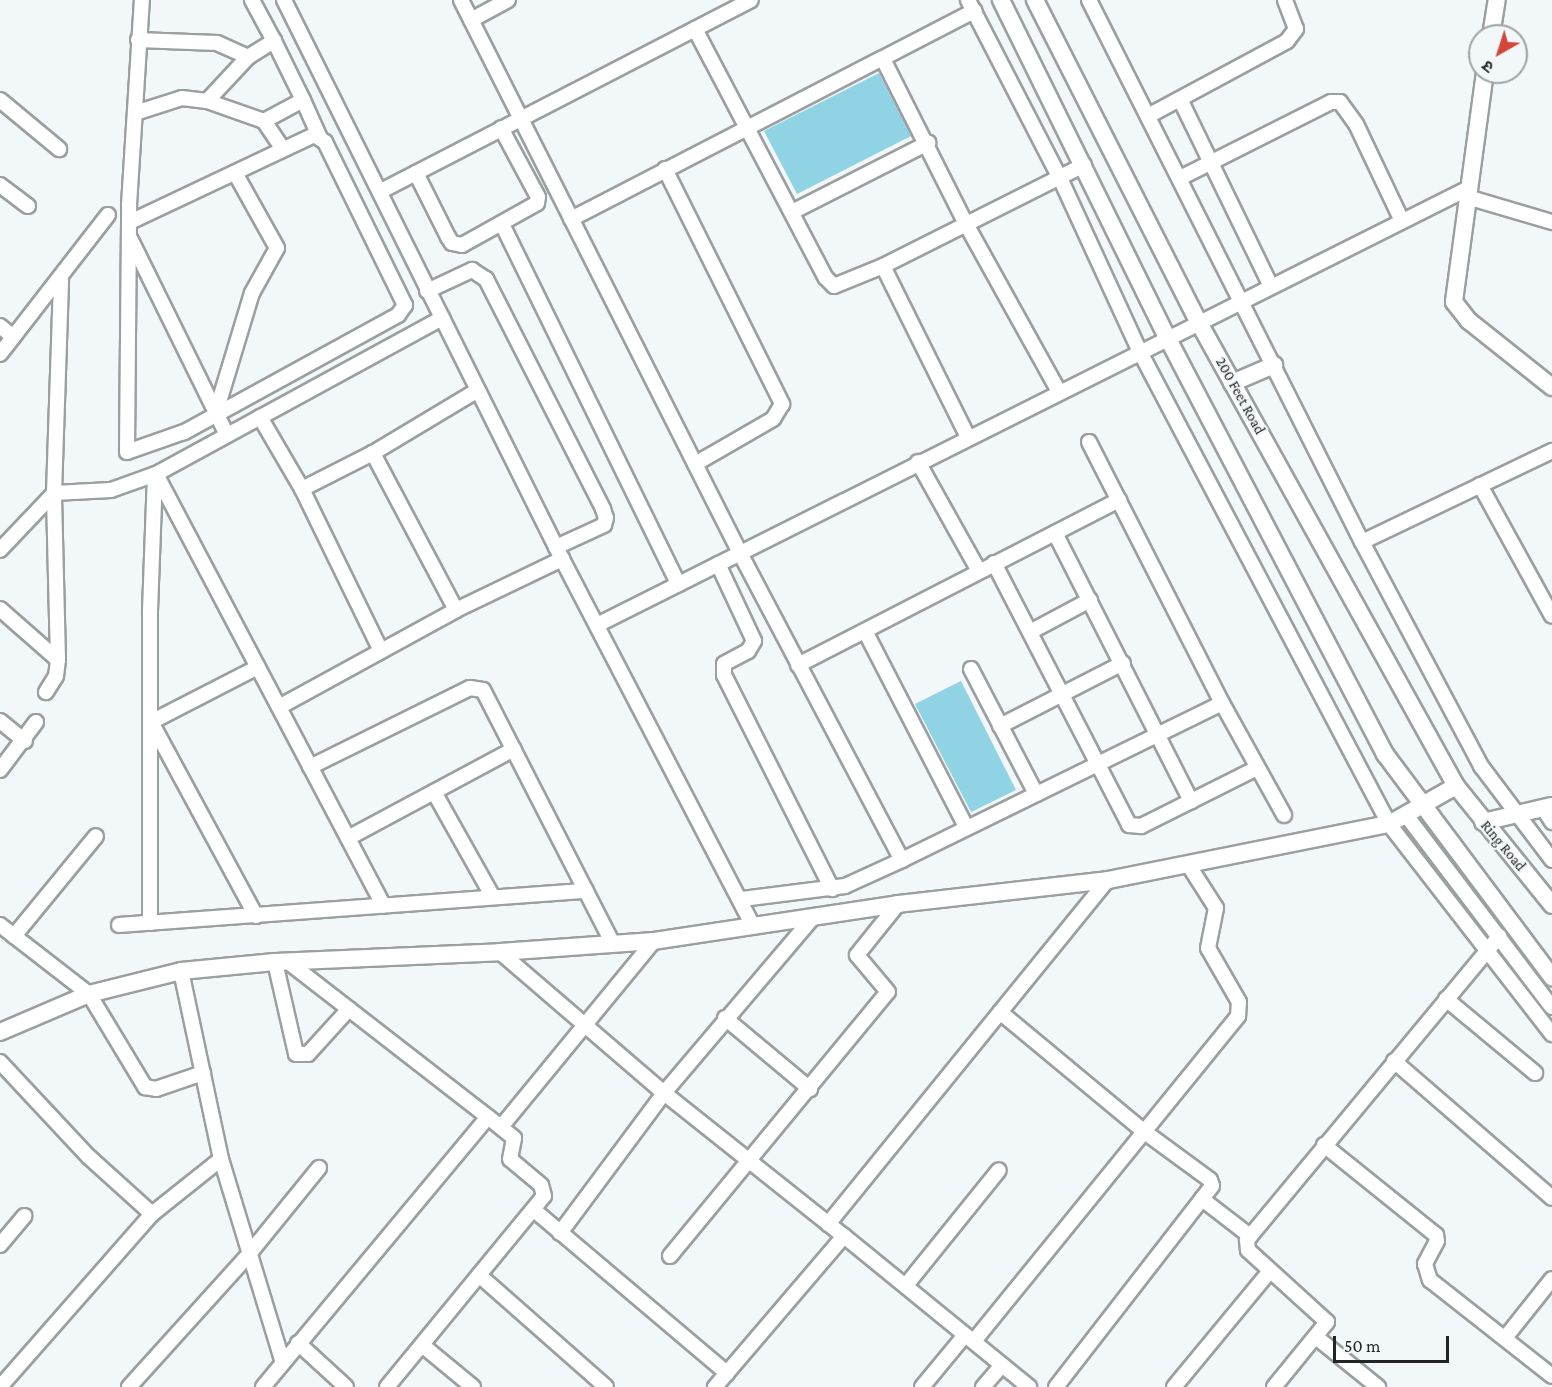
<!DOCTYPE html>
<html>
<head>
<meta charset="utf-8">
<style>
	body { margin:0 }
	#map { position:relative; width:1552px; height:1387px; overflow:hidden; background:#f2f7f9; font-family:"Crimson Pro","Noto Sans Devanagari",serif }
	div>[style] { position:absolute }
	.green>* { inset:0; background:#8fd3e5 }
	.roads { filter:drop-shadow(2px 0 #9a9fa0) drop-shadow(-2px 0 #9a9fa0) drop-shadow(0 2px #9a9fa0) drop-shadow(0 -2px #9a9fa0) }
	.minor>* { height:14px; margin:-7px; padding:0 7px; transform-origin:7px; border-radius:7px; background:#fff }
	.tertiary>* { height:16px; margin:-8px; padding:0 8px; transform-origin:8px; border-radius:8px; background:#fff }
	span { translate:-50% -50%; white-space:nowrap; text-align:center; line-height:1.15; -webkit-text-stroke:4.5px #f2f7f9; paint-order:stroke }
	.street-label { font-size:15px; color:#222425 }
	.north { position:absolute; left:1468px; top:24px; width:60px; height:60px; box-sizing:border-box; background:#f2f7f9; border:2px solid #9fa3a4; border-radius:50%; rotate:219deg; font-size:16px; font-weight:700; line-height:24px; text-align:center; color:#222425 }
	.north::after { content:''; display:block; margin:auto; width:21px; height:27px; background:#d3463a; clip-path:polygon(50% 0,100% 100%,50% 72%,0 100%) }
	.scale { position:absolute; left:1333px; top:1336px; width:116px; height:27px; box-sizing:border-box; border:3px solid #222425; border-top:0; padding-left:8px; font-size:18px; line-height:21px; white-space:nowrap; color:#222425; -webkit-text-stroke:4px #f2f7f9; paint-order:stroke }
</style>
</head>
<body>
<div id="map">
	<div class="green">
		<div style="clip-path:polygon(879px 73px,911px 136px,797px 194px,764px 131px)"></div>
		<div style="clip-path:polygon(961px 681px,1016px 790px,971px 812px,915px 704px)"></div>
	</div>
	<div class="roads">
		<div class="minor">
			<div style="left:284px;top:0;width:624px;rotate:63.56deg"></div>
			<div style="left:562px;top:559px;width:414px;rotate:62.5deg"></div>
			<div style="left:461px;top:0;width:619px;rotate:63.23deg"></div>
			<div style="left:740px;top:553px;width:347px;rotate:62.2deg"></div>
			<div style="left:902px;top:860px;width:356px;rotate:-26.1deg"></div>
			<div style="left:968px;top:0;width:200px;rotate:62.7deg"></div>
			<div style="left:1060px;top:178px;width:189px;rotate:65.3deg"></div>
			<div style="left:1139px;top:350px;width:536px;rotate:62.19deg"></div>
			<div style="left:1389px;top:824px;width:266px;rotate:52.2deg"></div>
			<div style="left:1089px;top:0;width:607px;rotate:63.27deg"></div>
			<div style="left:1362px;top:542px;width:254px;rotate:62deg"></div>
			<div style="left:1481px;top:766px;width:118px;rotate:52.9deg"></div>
			<div style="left:471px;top:20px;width:42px;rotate:-28.4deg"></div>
			<div style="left:695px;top:29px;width:281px;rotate:62.3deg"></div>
			<div style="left:826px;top:278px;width:11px;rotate:45deg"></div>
			<div style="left:834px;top:286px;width:53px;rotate:-22.2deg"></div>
			<div style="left:883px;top:266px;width:225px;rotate:-26.7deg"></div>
			<div style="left:138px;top:40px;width:79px;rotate:2.2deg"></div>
			<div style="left:217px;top:43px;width:34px;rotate:24deg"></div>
			<div style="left:883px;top:59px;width:185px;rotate:63.3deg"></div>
			<div style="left:966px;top:224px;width:192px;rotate:61deg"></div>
			<div style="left:1180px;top:99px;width:208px;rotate:64.1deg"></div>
			<div style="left:0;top:100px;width:77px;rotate:39.7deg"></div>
			<div style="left:303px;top:100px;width:42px;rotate:65.9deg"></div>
			<div style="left:207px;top:101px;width:60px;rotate:-47deg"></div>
			<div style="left:248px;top:57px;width:31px;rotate:-32deg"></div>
			<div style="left:274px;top:41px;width:47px;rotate:-118.2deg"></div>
			<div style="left:135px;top:113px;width:49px;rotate:-17.7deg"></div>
			<div style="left:182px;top:98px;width:25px;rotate:7deg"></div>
			<div style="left:207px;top:101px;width:60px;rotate:19.3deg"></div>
			<div style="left:264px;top:121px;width:32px;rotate:56deg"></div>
			<div style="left:1148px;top:116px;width:158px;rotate:-28.3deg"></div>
			<div style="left:1287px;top:41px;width:15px;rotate:-53deg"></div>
			<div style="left:1296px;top:29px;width:31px;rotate:-111deg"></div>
			<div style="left:264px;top:121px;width:44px;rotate:-28.3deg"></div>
			<div style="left:303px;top:100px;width:66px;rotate:-116.2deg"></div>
			<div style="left:665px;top:169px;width:263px;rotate:63.5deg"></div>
			<div style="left:782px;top:404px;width:17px;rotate:121deg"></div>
			<div style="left:773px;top:419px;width:90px;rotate:150deg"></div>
			<div style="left:416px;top:173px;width:72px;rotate:63.4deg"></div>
			<div style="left:448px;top:237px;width:7px;rotate:56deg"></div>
			<div style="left:452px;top:243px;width:10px;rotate:11deg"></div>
			<div style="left:462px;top:245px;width:86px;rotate:-29.2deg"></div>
			<div style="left:537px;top:203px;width:6px;rotate:-81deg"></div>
			<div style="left:538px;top:197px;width:78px;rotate:-118.2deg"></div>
			<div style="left:1180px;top:178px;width:169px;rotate:-26.7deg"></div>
			<div style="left:1331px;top:102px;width:9px"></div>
			<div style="left:1340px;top:102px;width:27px;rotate:54deg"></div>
			<div style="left:1356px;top:124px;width:107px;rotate:64.6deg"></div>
			<div style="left:0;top:185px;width:35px;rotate:37deg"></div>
			<div style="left:381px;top:191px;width:416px;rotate:-27.3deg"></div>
			<div style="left:1467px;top:197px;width:89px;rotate:16.4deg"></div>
			<div style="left:792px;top:212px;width:153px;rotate:-26.9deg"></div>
			<div style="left:571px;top:219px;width:454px;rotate:-27.3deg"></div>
			<div style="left:130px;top:222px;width:204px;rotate:-25.3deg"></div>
			<div style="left:314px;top:135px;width:13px;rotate:32deg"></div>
			<div style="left:325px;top:142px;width:182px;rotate:63.9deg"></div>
			<div style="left:405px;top:305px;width:12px;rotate:125deg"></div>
			<div style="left:398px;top:315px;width:244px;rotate:151.3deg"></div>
			<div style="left:184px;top:432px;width:60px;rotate:160.7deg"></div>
			<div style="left:127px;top:452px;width:247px;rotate:-89.5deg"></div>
			<div style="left:129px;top:205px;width:205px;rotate:-86.4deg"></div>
			<div style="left:502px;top:224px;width:401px;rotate:63.9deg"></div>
			<div style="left:131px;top:240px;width:217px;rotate:63.8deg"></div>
			<div style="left:883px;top:266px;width:191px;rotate:63.6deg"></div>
			<div style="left:427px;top:291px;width:50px;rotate:-25deg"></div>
			<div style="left:472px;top:270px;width:17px;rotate:33deg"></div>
			<div style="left:486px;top:279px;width:258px;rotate:63deg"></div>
			<div style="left:603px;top:509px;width:9px;rotate:72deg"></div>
			<div style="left:606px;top:518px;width:7px;rotate:106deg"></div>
			<div style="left:604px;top:525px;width:53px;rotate:155.4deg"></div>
			<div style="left:0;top:326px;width:17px;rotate:40deg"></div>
			<div style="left:0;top:354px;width:176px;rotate:-52.2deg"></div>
			<div style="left:216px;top:412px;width:124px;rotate:-73.2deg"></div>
			<div style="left:252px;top:293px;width:51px;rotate:-60.9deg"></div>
			<div style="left:277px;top:248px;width:86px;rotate:-119.2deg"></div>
			<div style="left:260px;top:417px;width:83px;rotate:59.7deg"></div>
			<div style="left:302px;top:489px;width:180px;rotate:64deg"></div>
			<div style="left:1089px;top:442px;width:293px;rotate:63deg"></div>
			<div style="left:1222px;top:703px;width:128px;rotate:61deg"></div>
			<div style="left:918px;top:462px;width:125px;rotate:60.8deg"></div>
			<div style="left:156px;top:474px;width:488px;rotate:62.2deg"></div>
			<div style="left:1480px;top:485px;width:149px;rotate:61.2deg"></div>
			<div style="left:302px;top:489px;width:80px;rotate:-26.9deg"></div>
			<div style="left:1055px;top:533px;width:301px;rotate:63.1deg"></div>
			<div style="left:1362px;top:542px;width:211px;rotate:-25.6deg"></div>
			<div style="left:0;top:550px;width:79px;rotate:-46.5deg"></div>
			<div style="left:54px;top:493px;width:57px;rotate:-3deg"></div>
			<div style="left:111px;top:490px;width:48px;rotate:-19.6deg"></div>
			<div style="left:156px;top:474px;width:326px;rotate:-28.6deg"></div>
			<div style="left:994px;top:563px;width:295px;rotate:62.7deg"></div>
			<div style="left:1129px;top:825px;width:12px;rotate:5deg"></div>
			<div style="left:1141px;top:826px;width:130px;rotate:-26.6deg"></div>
			<div style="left:718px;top:564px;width:85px;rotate:64.9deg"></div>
			<div style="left:754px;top:641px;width:12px;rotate:121deg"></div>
			<div style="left:748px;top:651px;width:27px;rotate:152deg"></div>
			<div style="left:724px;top:664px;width:11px;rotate:90deg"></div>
			<div style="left:724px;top:675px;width:240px;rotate:63.2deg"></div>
			<div style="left:0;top:609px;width:77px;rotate:41.3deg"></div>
			<div style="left:58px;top:660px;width:16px;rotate:97deg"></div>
			<div style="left:56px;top:676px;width:19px;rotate:122deg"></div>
			<div style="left:456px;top:610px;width:178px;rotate:-117.9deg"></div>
			<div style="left:373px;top:453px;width:122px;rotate:-31deg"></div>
			<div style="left:597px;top:625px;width:973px;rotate:-26.62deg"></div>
			<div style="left:865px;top:631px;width:220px;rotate:62.7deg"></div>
			<div style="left:1030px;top:632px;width:68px;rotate:-28.1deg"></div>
			<div style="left:58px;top:660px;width:167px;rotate:-91.4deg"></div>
			<div style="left:54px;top:493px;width:213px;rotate:-88.1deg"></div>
			<div style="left:798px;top:665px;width:361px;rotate:-27.2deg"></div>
			<div style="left:971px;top:669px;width:141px;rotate:62.5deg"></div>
			<div style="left:279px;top:707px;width:202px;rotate:-28.7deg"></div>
			<div style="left:456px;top:610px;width:118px;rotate:-25.7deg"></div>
			<div style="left:0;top:721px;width:32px;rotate:39deg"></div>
			<div style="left:1000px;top:726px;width:138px;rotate:-27.1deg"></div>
			<div style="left:310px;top:767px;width:178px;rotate:-26.3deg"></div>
			<div style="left:470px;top:688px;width:13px;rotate:9deg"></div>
			<div style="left:483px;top:690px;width:283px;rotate:62.9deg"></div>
			<div style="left:0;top:770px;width:60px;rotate:-53.1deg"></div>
			<div style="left:434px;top:792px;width:120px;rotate:60.7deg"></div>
			<div style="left:1543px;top:808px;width:17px;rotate:57deg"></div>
			<div style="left:1406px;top:815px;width:241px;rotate:52.8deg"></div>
			<div style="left:348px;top:838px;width:188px;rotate:-28.2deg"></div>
			<div style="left:742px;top:899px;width:104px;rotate:-7.2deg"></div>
			<div style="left:845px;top:886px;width:63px;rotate:-24.5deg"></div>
			<div style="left:256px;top:916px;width:221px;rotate:-118.4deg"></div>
			<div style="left:151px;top:722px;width:120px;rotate:-27.2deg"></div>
			<div style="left:150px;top:923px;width:312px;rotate:-90deg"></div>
			<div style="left:150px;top:611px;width:135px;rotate:-87.9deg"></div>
			<div style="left:0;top:925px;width:113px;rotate:37.8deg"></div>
			<div style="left:89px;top:994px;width:109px;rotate:58.9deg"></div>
			<div style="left:145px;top:1087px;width:11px;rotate:10deg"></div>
			<div style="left:156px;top:1089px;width:50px;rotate:-18.8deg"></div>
			<div style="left:119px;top:925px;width:468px;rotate:-4.2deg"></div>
			<div style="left:14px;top:936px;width:129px;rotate:-50.6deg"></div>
			<div style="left:500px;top:952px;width:216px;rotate:40.7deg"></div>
			<div style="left:664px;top:1093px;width:230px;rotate:38.5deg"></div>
			<div style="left:844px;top:1236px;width:199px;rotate:130.5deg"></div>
			<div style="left:275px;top:962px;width:94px;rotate:77.1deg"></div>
			<div style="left:296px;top:1054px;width:12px"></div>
			<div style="left:308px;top:1054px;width:61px;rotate:-47.7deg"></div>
			<div style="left:181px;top:971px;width:192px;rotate:78deg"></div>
			<div style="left:221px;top:1159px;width:213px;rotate:73.1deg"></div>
			<div style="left:1446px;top:999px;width:116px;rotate:39.7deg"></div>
			<div style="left:1000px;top:1012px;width:185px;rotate:39.7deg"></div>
			<div style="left:1142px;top:1130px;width:84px;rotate:36.3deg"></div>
			<div style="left:1210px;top:1180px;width:6px;rotate:72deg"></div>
			<div style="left:1212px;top:1186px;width:16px;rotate:128deg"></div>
			<div style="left:725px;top:1018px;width:111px;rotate:39.9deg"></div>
			<div style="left:1394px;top:1061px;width:209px;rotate:40.9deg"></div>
			<div style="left:0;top:1062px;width:130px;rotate:46.9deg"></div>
			<div style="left:89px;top:1157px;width:85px;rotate:42.1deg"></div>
			<div style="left:501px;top:1127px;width:241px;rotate:-50.6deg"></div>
			<div style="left:1324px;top:1145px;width:144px;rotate:38.8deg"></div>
			<div style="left:1436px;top:1235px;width:6px;rotate:81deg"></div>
			<div style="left:1437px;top:1241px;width:26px;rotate:118deg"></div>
			<div style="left:1425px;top:1264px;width:17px;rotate:73deg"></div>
			<div style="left:1430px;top:1280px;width:155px;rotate:38.2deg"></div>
			<div style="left:534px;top:1210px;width:253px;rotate:40.2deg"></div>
			<div style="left:828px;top:1224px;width:444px;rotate:-50.9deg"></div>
			<div style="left:560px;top:1233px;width:174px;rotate:-53.4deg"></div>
			<div style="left:664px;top:1093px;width:231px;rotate:-49.7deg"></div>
			<div style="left:844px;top:1236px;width:239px;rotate:39.2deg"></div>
			<div style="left:0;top:1245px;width:38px;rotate:-50deg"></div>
			<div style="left:670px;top:1256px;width:342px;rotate:-50.5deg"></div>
			<div style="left:888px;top:992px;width:48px;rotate:-130deg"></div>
			<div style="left:857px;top:955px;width:65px;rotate:-51.2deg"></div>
			<div style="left:479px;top:1275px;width:169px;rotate:41.4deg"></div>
			<div style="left:907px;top:1284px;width:146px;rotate:-51.1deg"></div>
			<div style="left:1316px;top:1337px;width:80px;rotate:38.9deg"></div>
			<div style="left:1505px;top:1338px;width:75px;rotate:-51.5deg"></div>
			<div style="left:974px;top:1341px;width:419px;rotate:-50.9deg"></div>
			<div style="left:1238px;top:1016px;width:14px;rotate:-86deg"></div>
			<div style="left:1239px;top:1002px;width:62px;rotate:-119.9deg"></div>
			<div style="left:1208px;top:948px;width:41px;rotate:-78.7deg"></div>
			<div style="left:1216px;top:908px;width:52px;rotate:-122.5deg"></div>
			<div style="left:298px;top:1343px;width:65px;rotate:42.5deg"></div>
			<div style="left:422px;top:1345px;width:66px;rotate:39.5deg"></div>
			<div style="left:0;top:1387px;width:230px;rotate:-48.7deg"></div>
			<div style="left:152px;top:1214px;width:88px;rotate:-38.6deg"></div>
			<div style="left:129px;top:1387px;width:179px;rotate:-47.9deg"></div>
			<div style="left:249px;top:1254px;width:111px;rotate:-50.9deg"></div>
			<div style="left:263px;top:1387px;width:351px;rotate:-50.2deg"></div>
			<div style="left:488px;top:1117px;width:254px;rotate:-142.2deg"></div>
			<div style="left:387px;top:1387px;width:247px;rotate:-50.6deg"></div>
			<div style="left:544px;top:1196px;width:11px;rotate:-105deg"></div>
			<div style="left:541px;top:1185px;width:40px;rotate:-140deg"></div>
			<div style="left:510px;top:1159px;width:21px;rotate:-79deg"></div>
			<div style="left:514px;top:1138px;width:33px;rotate:-141deg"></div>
			<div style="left:922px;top:1387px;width:67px;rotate:-50.4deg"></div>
			<div style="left:983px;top:1387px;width:29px;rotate:-49deg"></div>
			<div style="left:1056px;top:1387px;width:238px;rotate:-52.2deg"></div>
			<div style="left:1202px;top:1199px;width:61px;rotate:37.6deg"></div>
			<div style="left:1174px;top:1387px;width:151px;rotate:-50.4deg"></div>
			<div style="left:1274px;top:1387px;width:84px;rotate:-50.8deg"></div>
			<div style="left:1327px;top:1322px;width:107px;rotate:-137.7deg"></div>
			<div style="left:1248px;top:1250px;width:10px;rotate:-96deg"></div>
			<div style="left:1247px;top:1240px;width:395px;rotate:-50.3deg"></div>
		</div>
		<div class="tertiary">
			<div style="left:1001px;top:0;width:376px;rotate:63.8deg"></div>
			<div style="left:1167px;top:337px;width:471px;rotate:62.4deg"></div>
			<div style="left:1385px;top:754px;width:279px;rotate:53.2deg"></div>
			<div style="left:1035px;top:0;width:360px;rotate:63.1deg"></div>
			<div style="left:1198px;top:321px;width:532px;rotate:60.98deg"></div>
			<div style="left:1456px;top:786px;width:153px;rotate:51.1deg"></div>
			<div style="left:1491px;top:36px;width:36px;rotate:-81deg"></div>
			<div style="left:1485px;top:72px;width:232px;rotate:97.7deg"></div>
			<div style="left:1454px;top:302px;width:24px;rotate:52deg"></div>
			<div style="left:1469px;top:321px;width:106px;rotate:38.5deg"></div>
			<div style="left:1232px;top:383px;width:46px;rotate:-23.2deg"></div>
			<div style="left:1483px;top:822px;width:71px;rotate:-13.1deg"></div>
			<div style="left:0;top:1032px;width:97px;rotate:-23.1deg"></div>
			<div style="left:89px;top:994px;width:95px;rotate:-14deg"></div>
			<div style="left:181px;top:971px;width:94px;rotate:-5.5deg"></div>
			<div style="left:275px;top:962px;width:225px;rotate:-2.5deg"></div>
			<div style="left:500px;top:952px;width:154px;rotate:-4.1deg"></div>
			<div style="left:654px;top:941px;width:247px;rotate:-8.6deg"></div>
			<div style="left:898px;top:904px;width:211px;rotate:-6.5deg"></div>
			<div style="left:1108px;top:880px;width:287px;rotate:-11.3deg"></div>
			<div style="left:1389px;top:824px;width:77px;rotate:-29.6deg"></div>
		</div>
	</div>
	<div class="street-label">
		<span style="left:1240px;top:396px;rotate:61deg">200 Feet Road</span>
		<span style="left:1503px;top:846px;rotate:50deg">Ring Road</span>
	</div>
	<div class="north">उ</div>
	<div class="scale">50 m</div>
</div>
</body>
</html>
